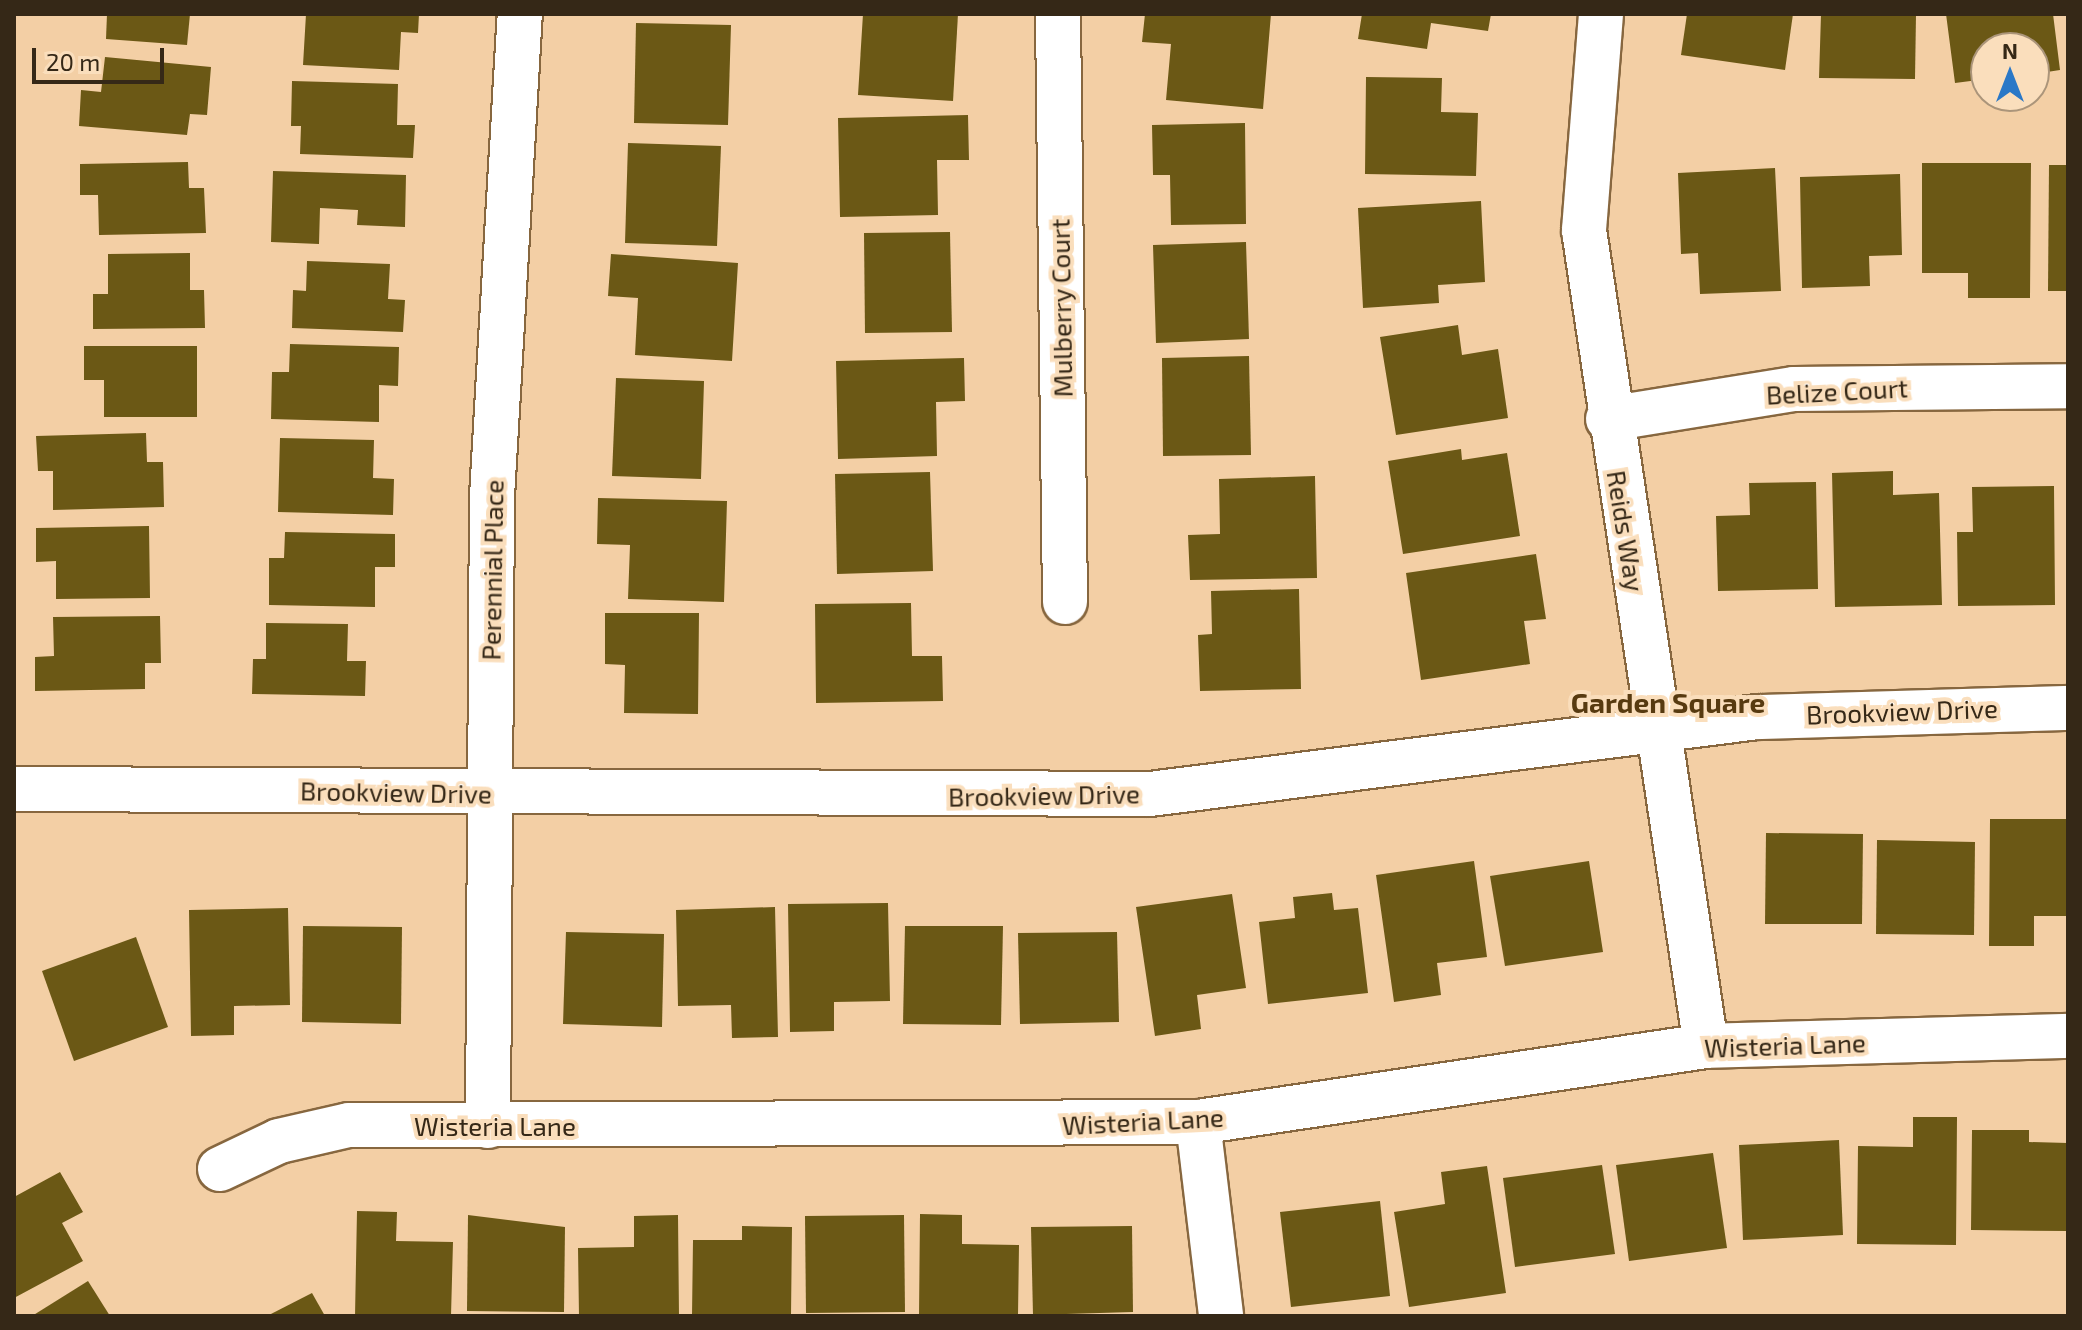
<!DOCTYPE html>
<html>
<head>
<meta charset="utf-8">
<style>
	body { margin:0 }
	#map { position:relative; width:2082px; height:1330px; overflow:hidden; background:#f3cfa5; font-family:"Exo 2",sans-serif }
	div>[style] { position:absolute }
	.building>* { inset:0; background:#6b5815 }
	.roads { filter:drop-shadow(2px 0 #87673f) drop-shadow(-2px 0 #87673f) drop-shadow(0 2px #87673f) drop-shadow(0 -2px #87673f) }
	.street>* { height:44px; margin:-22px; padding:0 22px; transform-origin:22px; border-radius:22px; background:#fff }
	span { translate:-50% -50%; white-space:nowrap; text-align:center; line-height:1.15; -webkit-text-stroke:8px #fadebc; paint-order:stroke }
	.street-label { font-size:26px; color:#352817 }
	.neighbourhood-label { font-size:28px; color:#573a10; font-weight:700 }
	.frame { position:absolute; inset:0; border:16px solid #352817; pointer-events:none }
	.north { position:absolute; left:1970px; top:32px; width:80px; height:80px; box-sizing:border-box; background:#fadebc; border:2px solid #ab957a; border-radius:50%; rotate:0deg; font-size:22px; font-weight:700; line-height:32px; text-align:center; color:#352817 }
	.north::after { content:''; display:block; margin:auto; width:28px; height:36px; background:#2a78c7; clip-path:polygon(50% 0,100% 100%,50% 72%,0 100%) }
	.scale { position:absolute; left:32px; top:48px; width:132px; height:36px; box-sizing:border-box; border:4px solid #352817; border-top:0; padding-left:10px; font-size:24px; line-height:28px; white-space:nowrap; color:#352817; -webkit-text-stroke:6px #fadebc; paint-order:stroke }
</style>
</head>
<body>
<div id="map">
	<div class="building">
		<div style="clip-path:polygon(107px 14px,190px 14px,187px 45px,106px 39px)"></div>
		<div style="clip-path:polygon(306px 14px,419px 14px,418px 33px,401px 32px,399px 70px,303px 65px)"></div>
		<div style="clip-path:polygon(863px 14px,958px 14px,953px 101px,858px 95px)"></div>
		<div style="clip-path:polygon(1145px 14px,1271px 14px,1263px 109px,1166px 100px,1171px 44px,1142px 42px)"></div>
		<div style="clip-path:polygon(1362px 14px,1491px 14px,1488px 31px,1431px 23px,1427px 49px,1358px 39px)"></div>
		<div style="clip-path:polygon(1687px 14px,1793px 14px,1785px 70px,1681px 55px)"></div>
		<div style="clip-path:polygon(1821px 14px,1916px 14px,1915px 79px,1819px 78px)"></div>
		<div style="clip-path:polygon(1946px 14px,2053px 14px,2060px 70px,2034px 74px,2034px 48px,1986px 48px,1986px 79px,1955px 83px)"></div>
		<div style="clip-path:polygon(636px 23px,731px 25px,728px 125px,634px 123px)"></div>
		<div style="clip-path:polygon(105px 57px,211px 67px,207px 115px,190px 114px,187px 135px,79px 126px,81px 90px,101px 92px)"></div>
		<div style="clip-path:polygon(1366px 77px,1442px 78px,1441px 112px,1478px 113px,1476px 176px,1365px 174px)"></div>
		<div style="clip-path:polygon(292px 81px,398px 84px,397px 125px,415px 125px,413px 158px,300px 154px,301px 126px,291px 126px)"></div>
		<div style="clip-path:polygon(968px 115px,969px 160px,937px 160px,938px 215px,840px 217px,838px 118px)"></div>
		<div style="clip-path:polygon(1245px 123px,1246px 224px,1171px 225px,1170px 175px,1153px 175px,1152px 125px)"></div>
		<div style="clip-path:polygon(628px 143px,721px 146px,717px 246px,625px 243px)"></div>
		<div style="clip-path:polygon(188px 162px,189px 188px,204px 188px,206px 233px,99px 235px,98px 195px,80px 195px,80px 164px)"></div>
		<div style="clip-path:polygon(1922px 163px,2031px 163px,2030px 298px,1968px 298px,1968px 273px,1922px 273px)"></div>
		<div style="clip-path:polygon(2049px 165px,2068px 165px,2068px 291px,2048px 291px)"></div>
		<div style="clip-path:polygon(1775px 168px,1781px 291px,1700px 294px,1698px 253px,1681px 254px,1678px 173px)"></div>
		<div style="clip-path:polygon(273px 171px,406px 175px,405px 227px,357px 225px,358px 210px,320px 208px,319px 244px,271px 242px)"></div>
		<div style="clip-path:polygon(1900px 174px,1902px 255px,1869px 256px,1870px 286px,1802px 288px,1800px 177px)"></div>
		<div style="clip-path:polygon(1481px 201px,1485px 282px,1438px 285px,1439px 303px,1363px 308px,1358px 208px)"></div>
		<div style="clip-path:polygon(950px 232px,952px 332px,865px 333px,864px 233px)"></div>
		<div style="clip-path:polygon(1246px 242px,1249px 339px,1156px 343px,1153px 245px)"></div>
		<div style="clip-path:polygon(190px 253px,190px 290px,204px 290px,205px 328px,93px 329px,93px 294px,108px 294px,108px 254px)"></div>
		<div style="clip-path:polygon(611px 254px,738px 263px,732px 361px,635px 355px,638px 298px,608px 296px)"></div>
		<div style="clip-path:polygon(307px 261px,390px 264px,388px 299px,405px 300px,403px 332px,292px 328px,293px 290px,306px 291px)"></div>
		<div style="clip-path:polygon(1458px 325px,1462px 355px,1498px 349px,1508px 418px,1396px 435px,1380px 337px)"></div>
		<div style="clip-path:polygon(290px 344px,399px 347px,398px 386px,379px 385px,379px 422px,271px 419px,272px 372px,289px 372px)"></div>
		<div style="clip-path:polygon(84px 346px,197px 346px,197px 417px,104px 417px,104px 380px,84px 380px)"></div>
		<div style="clip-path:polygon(1249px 356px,1251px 455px,1163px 456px,1162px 358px)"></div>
		<div style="clip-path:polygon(964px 358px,965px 401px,936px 402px,937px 456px,838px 459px,836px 361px)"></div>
		<div style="clip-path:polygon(616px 378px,704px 381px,701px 479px,612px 476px)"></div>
		<div style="clip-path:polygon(146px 433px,147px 462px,163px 462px,164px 507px,53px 510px,53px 471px,38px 471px,36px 436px)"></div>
		<div style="clip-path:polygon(280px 438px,374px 440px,373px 478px,394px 479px,393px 515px,278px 512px)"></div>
		<div style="clip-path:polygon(1461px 449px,1462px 460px,1507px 453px,1520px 536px,1403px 554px,1388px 461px)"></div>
		<div style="clip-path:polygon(1893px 471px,1893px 495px,1939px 493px,1942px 605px,1835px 607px,1832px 473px)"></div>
		<div style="clip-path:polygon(930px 472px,933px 571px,837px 574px,835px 474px)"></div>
		<div style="clip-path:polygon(1315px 476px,1317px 578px,1190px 580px,1188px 535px,1220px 534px,1219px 479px)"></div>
		<div style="clip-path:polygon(1816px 482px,1818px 589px,1718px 591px,1716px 516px,1750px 515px,1749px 483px)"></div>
		<div style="clip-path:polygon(2054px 486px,2055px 605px,1958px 606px,1957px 532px,1973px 532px,1972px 487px)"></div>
		<div style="clip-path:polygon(598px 498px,727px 501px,724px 602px,628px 599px,630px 545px,597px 544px)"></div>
		<div style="clip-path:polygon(149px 526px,150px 598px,56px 599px,56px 561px,36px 562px,36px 528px)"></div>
		<div style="clip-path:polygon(285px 532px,395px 534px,395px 567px,375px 567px,375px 607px,269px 605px,269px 558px,284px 558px)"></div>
		<div style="clip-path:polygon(1536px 554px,1546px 619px,1524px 621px,1530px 664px,1421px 680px,1406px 573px)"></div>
		<div style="clip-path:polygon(1299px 589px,1301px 689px,1200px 691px,1198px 635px,1212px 634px,1211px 591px)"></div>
		<div style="clip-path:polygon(911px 603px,912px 656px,942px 656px,943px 701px,816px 703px,815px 604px)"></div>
		<div style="clip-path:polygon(605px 613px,699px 613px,698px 714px,624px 713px,625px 665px,605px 664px)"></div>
		<div style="clip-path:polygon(160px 616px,161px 663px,145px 663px,145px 689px,35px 691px,35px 657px,54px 656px,53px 617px)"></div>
		<div style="clip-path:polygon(266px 623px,348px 624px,347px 661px,366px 661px,365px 696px,252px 694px,253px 659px,266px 659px)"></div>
		<div style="clip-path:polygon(1990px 819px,2068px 819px,2068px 916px,2034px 916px,2034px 946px,1989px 946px)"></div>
		<div style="clip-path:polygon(1766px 833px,1863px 834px,1862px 924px,1765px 924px)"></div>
		<div style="clip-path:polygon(1877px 840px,1975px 842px,1974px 935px,1876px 934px)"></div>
		<div style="clip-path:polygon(1474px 861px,1487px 957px,1437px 963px,1441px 995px,1394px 1002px,1376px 875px)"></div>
		<div style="clip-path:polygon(1589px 861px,1603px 952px,1505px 966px,1490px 876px)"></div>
		<div style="clip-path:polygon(1332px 893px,1334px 910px,1358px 908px,1368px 993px,1268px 1004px,1259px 922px,1295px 918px,1293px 897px)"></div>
		<div style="clip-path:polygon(1232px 894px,1246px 988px,1197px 995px,1201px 1029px,1155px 1036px,1136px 907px)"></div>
		<div style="clip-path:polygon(888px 903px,890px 1001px,834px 1002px,834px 1031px,790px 1032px,788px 904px)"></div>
		<div style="clip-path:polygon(775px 907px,778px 1037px,732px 1038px,731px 1005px,678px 1006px,676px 910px)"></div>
		<div style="clip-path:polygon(288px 908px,290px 1005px,234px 1006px,234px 1035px,191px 1036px,189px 910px)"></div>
		<div style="clip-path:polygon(303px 926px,402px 927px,401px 1024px,302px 1022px)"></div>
		<div style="clip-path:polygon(905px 926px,1003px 926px,1001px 1025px,903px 1024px)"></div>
		<div style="clip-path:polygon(566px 932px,664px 934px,662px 1027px,563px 1024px)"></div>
		<div style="clip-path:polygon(1117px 932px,1119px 1022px,1020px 1024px,1018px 933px)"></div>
		<div style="clip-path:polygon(136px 937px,168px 1027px,74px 1061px,42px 971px)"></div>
		<div style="clip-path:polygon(1913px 1117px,1957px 1117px,1956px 1245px,1857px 1244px,1858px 1146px,1913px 1147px)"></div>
		<div style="clip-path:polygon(1972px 1130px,2029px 1130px,2029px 1142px,2068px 1143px,2068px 1231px,1971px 1230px)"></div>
		<div style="clip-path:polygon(1839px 1140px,1843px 1235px,1743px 1240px,1739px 1145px)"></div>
		<div style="clip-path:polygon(1713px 1153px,1727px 1248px,1629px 1261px,1616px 1165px)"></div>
		<div style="clip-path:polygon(1602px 1165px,1615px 1254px,1515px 1267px,1503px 1178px)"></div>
		<div style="clip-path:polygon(1487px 1166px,1506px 1293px,1409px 1307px,1394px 1212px,1445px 1204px,1441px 1172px)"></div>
		<div style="clip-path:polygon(60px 1172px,83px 1212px,62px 1223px,83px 1261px,14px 1298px,14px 1197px)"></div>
		<div style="clip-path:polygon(1380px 1201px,1390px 1296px,1291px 1307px,1280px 1212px)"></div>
		<div style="clip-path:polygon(357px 1211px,397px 1212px,396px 1241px,453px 1242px,451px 1316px,355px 1316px)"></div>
		<div style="clip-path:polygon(920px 1214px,962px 1215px,962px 1244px,1019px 1245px,1018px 1316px,919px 1316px)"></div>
		<div style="clip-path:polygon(468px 1215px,565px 1227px,564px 1312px,467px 1311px)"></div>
		<div style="clip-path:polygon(678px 1215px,679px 1316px,579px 1316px,578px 1248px,634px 1247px,634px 1216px)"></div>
		<div style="clip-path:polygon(904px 1215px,905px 1312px,806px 1313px,805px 1216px)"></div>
		<div style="clip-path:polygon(742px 1226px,792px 1227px,791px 1316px,692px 1316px,693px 1240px,742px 1240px)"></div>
		<div style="clip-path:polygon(1132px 1226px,1133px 1312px,1033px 1315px,1031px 1227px)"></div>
		<div style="clip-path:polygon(88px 1281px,110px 1316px,32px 1316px)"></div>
		<div style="clip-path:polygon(312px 1293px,325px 1316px,267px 1316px)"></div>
	</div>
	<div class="roads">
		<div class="street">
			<div style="left:1058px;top:14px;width:588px;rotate:89.32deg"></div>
			<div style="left:1601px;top:14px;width:217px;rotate:94.5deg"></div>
			<div style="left:1584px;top:230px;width:825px;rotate:81.5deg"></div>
			<div style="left:1608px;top:419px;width:188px;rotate:-9.2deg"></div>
			<div style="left:1794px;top:389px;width:274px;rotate:-0.6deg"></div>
			<div style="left:14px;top:789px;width:1136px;rotate:0.25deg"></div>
			<div style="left:1150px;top:794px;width:613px;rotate:-7.22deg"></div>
			<div style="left:1758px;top:717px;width:310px;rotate:-1.7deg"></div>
			<div style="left:1198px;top:1122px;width:195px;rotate:83.2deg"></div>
			<div style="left:488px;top:1126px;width:630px;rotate:-89.64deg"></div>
			<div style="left:492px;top:496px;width:483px;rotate:-86.7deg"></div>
			<div style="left:220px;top:1169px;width:65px;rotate:-25.4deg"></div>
			<div style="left:279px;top:1141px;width:72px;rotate:-12.9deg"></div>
			<div style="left:349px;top:1125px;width:849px;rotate:-0.2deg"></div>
			<div style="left:1198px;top:1122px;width:514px;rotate:-8.51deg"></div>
			<div style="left:1706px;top:1046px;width:362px;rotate:-1.6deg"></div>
		</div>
	</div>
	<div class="street-label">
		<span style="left:1061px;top:308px;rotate:-91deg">Mulberry Court</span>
		<span style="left:1837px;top:391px;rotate:-3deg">Belize Court</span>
		<span style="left:1626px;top:531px;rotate:81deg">Reids Way</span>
		<span style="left:492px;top:570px;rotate:-89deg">Perennial Place</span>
		<span style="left:1902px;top:711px;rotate:-2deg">Brookview Drive</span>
		<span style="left:396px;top:792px;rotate:1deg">Brookview Drive</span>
		<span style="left:1044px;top:795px;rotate:-1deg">Brookview Drive</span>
		<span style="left:1785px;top:1045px;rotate:-2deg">Wisteria Lane</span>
		<span style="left:1143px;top:1121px;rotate:-3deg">Wisteria Lane</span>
		<span style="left:495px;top:1126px">Wisteria Lane</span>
	</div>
	<div class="neighbourhood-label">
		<span style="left:1668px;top:702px">Garden Square</span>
	</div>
	<div class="frame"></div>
	<div class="north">N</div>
	<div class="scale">20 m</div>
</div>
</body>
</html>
